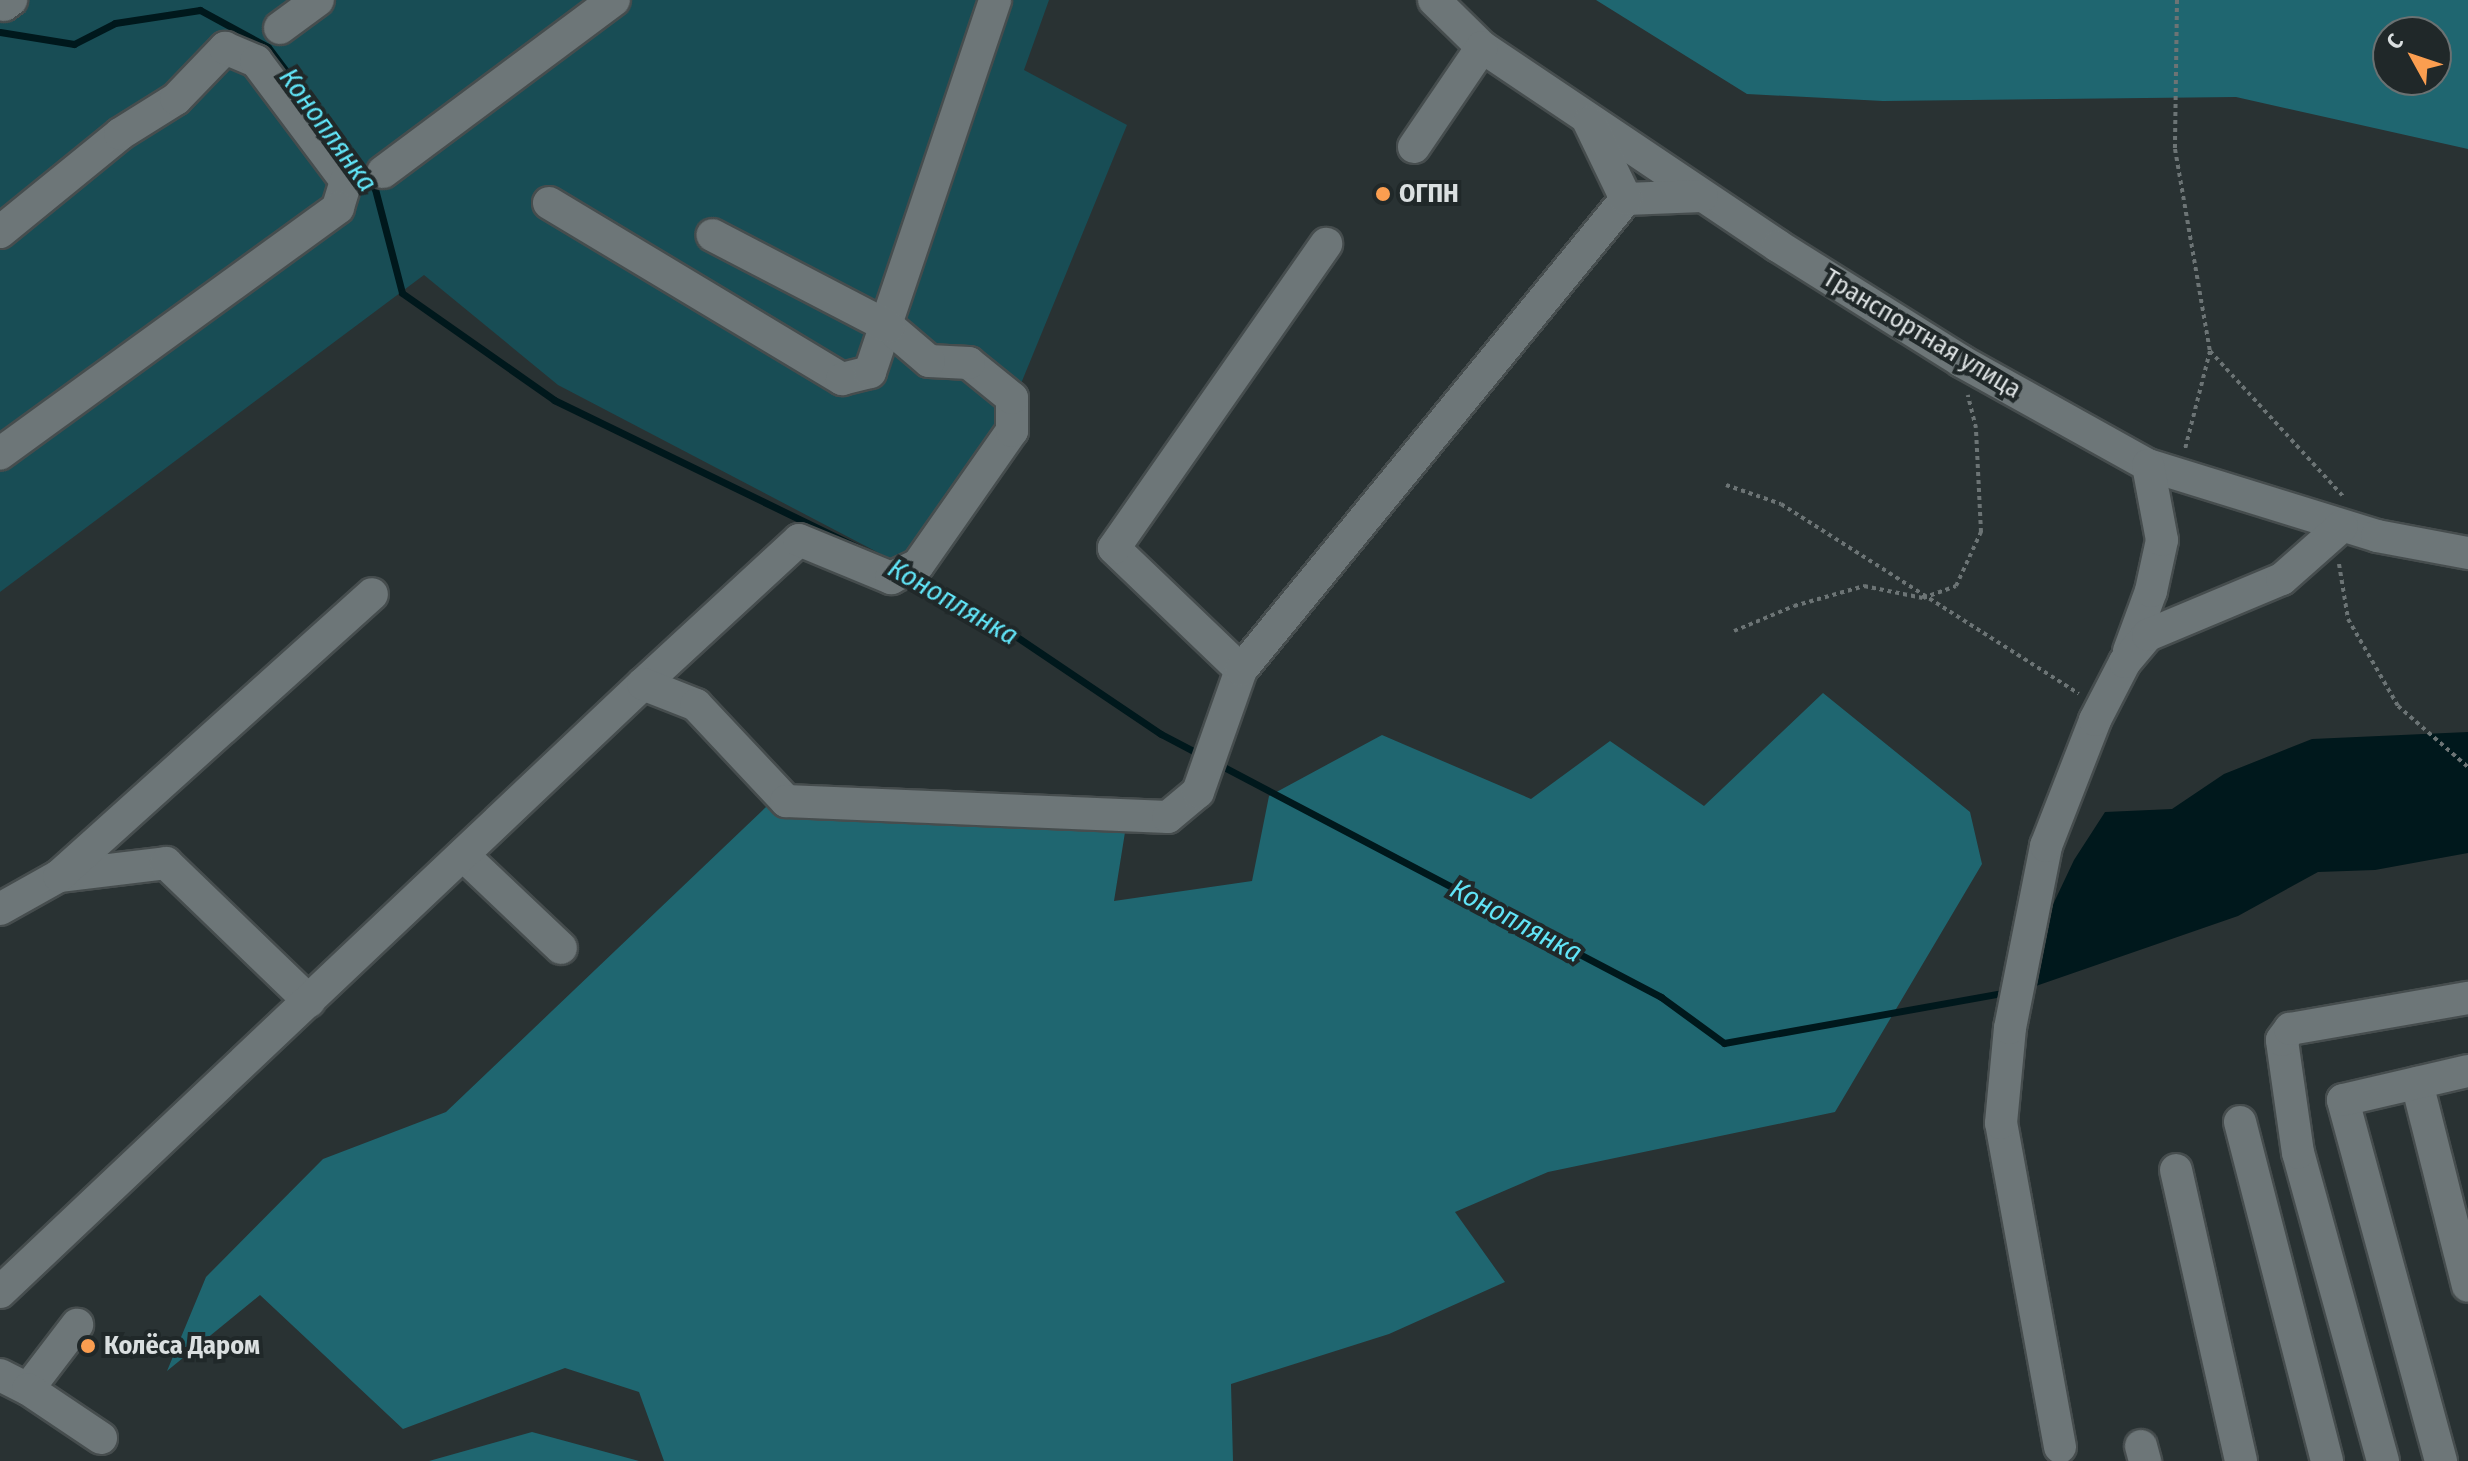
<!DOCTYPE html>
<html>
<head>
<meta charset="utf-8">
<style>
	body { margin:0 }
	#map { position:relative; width:2468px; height:1461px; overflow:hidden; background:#293233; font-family:"Fira Sans Condensed",sans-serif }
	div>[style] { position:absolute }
	.green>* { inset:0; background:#184d55 }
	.forest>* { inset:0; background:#1f6670 }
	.water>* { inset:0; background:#00181c }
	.stream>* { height:7px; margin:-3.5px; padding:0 3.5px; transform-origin:3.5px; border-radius:3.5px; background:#00181c }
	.path>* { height:4px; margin-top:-2px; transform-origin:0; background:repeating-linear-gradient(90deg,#6c7475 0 4px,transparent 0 8px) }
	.roads { filter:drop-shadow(2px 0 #464d4e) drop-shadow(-2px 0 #464d4e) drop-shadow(0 2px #464d4e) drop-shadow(0 -2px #464d4e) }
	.minor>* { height:32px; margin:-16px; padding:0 16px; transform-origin:16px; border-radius:16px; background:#6d7678 }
	.dots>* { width:22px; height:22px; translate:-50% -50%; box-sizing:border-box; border:4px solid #202829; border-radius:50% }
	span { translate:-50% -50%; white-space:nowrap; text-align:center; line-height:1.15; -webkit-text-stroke:8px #202829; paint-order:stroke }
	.poi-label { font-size:26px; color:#dadfe0; font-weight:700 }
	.left { translate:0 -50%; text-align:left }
	.street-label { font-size:26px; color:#dadfe0 }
	.water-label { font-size:28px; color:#61e4f7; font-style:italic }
	.north { position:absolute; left:2372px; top:16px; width:80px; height:80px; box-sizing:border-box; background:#202829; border:2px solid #6a7172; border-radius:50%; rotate:310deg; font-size:22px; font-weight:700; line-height:32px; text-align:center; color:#dadfe0 }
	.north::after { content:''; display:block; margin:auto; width:28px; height:36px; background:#fb9e50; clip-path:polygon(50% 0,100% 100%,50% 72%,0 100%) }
</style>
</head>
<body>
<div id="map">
	<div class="green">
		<div style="clip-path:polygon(0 0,1049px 0,1024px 70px,1127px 125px,1004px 425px,898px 563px,558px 385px,424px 275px,0 592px)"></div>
	</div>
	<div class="forest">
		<div style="clip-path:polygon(evenodd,1596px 0,2468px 0,2468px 149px,2236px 97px,1883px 101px,1747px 94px,1596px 0,2436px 32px,2436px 80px,2388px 80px,2388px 32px,2436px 32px)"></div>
		<div style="clip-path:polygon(1823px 693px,1970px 812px,1982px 864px,1835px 1112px,1548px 1172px,1455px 1212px,1505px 1282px,1389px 1334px,1231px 1384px,1233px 1461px,664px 1461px,639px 1392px,565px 1368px,403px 1429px,260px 1295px,167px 1371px,206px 1277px,323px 1159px,446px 1112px,766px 807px,1126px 826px,1114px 901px,1252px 881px,1269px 796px,1382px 735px,1531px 799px,1610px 741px,1704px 806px)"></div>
		<div style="clip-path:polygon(532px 1432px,639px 1461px,429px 1461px)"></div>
	</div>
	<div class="water">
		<div style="clip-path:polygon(2468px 732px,2468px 853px,2375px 870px,2318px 872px,2238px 916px,2033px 987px,2040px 932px,2074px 860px,2105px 812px,2172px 809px,2224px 774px,2312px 739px)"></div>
	</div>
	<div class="stream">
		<div style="left:0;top:32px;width:75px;rotate:9.2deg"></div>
		<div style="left:74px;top:44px;width:46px;rotate:-27.1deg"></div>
		<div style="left:115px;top:23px;width:86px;rotate:-8.7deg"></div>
		<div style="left:200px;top:10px;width:77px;rotate:28.6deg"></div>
		<div style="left:268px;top:47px;width:178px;rotate:53deg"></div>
		<div style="left:375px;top:189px;width:107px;rotate:75.4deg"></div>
		<div style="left:402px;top:293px;width:186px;rotate:35.1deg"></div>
		<div style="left:554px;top:400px;width:346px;rotate:25.9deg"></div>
		<div style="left:916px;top:577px;width:55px;rotate:27deg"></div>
		<div style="left:965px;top:602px;width:236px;rotate:34deg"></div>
		<div style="left:1161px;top:734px;width:47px;rotate:27.6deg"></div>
		<div style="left:1218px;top:764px;width:501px;rotate:27.74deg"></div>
		<div style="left:1661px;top:997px;width:78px;rotate:36.1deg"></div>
		<div style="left:1724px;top:1043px;width:289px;rotate:-10.2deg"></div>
	</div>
	<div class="path">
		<div style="left:2177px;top:0;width:149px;rotate:90.8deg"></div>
		<div style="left:2175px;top:149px;width:205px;rotate:80.2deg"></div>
		<div style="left:2210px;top:351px;width:101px;rotate:104.3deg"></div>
		<div style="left:2210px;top:351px;width:197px;rotate:47.5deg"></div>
		<div style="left:1726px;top:485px;width:58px;rotate:19.1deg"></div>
		<div style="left:1781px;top:504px;width:353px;rotate:32.5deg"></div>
		<div style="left:2339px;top:564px;width:56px;rotate:80.7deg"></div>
		<div style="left:2348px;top:619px;width:100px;rotate:60.1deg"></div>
		<div style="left:2398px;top:706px;width:93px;rotate:41.1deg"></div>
		<div style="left:1734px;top:631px;width:65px;rotate:-22.6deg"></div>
		<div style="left:1794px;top:606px;width:73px;rotate:-15.9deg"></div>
		<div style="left:1864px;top:586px;width:60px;rotate:11.5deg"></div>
		<div style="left:1923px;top:598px;width:35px;rotate:-20deg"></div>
		<div style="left:1956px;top:586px;width:60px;rotate:-65.2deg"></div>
		<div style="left:1981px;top:532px;width:104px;rotate:-92.8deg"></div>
		<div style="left:1976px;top:428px;width:34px;rotate:-104deg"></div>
	</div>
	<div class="roads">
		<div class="minor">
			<div style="left:1434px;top:0;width:67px;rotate:44.4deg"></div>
			<div style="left:1482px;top:47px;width:357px;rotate:33.9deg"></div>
			<div style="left:1778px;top:246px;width:216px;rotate:32.1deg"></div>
			<div style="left:1961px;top:361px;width:214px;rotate:29.1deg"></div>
			<div style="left:2148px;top:465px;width:240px;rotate:17.2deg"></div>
			<div style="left:2377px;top:536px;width:93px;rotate:10.6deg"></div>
			<div style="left:4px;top:5px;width:9px;rotate:-36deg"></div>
			<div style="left:280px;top:28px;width:47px;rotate:-36.4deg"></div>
			<div style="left:1414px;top:147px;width:121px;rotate:-55.8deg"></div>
			<div style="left:383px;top:172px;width:288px;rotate:-36.7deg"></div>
			<div style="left:1626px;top:199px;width:76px;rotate:-2.3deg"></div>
			<div style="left:549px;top:203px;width:342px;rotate:31deg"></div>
			<div style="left:842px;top:379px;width:29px;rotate:-14deg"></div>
			<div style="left:870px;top:372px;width:392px;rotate:-71.4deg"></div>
			<div style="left:0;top:232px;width:155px;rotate:-39.2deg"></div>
			<div style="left:120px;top:134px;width:66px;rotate:-32deg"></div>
			<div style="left:176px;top:99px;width:71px;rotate:-46.1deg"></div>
			<div style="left:225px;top:48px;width:34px;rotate:23deg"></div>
			<div style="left:256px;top:61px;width:150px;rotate:53.1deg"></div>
			<div style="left:346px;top:181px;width:28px;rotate:107deg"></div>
			<div style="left:338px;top:208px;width:418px;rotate:144deg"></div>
			<div style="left:2129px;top:651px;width:64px;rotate:-69.9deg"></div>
			<div style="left:2151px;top:591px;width:52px;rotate:-77.8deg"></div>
			<div style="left:2162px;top:540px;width:76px;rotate:-100.6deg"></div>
			<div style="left:1241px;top:670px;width:176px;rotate:-136.2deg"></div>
			<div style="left:1114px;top:548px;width:371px;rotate:-55.1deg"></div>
			<div style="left:643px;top:684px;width:212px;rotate:-42.7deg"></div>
			<div style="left:799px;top:540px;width:100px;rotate:22.4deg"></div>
			<div style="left:891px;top:578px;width:30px;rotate:-26deg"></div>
			<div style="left:918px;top:565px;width:164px;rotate:-55deg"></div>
			<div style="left:1012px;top:431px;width:33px;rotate:-90deg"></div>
			<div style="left:1012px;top:398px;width:55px;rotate:-140.9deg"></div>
			<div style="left:969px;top:363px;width:40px;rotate:-177.1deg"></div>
			<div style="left:929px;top:361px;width:52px;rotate:-139.6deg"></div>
			<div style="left:889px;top:327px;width:199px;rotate:-152.5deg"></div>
			<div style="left:463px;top:855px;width:135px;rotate:43.5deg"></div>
			<div style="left:59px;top:876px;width:108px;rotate:-6.9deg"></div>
			<div style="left:166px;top:863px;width:199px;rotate:44deg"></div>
			<div style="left:0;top:909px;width:68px;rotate:-29.2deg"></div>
			<div style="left:59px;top:876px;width:421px;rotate:-42deg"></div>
			<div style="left:2417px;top:1083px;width:209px;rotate:75.9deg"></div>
			<div style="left:2240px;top:1122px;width:350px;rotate:75.6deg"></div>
			<div style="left:2176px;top:1170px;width:298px;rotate:77.4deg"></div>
			<div style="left:0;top:1292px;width:885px;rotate:-43.4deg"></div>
			<div style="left:643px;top:684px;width:57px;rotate:21.6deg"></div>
			<div style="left:696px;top:705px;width:132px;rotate:46.8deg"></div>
			<div style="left:786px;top:801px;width:382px;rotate:2.4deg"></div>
			<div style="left:1168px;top:817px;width:39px;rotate:-40deg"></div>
			<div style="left:1198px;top:792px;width:129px;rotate:-70.6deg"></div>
			<div style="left:1241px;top:670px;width:608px;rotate:-50.74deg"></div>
			<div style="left:1626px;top:199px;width:85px;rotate:-115.7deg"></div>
			<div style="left:0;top:1375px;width:31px;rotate:27deg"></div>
			<div style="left:28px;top:1389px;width:81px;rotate:-52.6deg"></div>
			<div style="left:28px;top:1389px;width:88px;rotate:33.9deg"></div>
			<div style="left:2141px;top:1446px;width:16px;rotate:75deg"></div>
			<div style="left:2060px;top:1447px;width:329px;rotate:-100.3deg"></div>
			<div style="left:2001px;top:1123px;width:95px;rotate:-84.6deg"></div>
			<div style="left:2010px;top:1028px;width:186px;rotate:-78.8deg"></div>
			<div style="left:2046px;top:846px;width:135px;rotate:-68.7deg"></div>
			<div style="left:2095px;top:720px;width:65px;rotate:-62.7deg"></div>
			<div style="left:2125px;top:662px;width:35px;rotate:-50deg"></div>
			<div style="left:2148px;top:635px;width:145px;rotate:-22.7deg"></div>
			<div style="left:2282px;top:579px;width:80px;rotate:-41.5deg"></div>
			<div style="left:2383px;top:1461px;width:320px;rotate:-105.4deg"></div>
			<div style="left:2298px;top:1153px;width:114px;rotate:-98.1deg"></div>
			<div style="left:2282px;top:1040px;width:14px;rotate:-54deg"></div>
			<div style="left:2290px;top:1029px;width:181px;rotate:-9.9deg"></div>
			<div style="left:2441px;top:1461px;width:374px;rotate:-105.2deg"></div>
			<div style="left:2343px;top:1100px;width:128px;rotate:-13.1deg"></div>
		</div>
	</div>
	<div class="dots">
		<div style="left:1383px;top:194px;background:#fb9e50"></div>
		<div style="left:88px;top:1346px;background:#fb9e50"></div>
	</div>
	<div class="poi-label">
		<span class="left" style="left:1399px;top:194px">ОГПН</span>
		<span class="left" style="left:104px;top:1346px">Колёса Даром</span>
	</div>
	<div class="street-label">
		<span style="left:1922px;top:334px;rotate:31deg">Транспортная улица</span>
	</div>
	<div class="water-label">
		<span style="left:328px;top:130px;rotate:54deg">Коноплянка</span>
		<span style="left:953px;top:602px;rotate:30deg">Коноплянка</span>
		<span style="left:1516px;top:921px;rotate:28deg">Коноплянка</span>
	</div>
	<div class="north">С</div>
</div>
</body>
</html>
